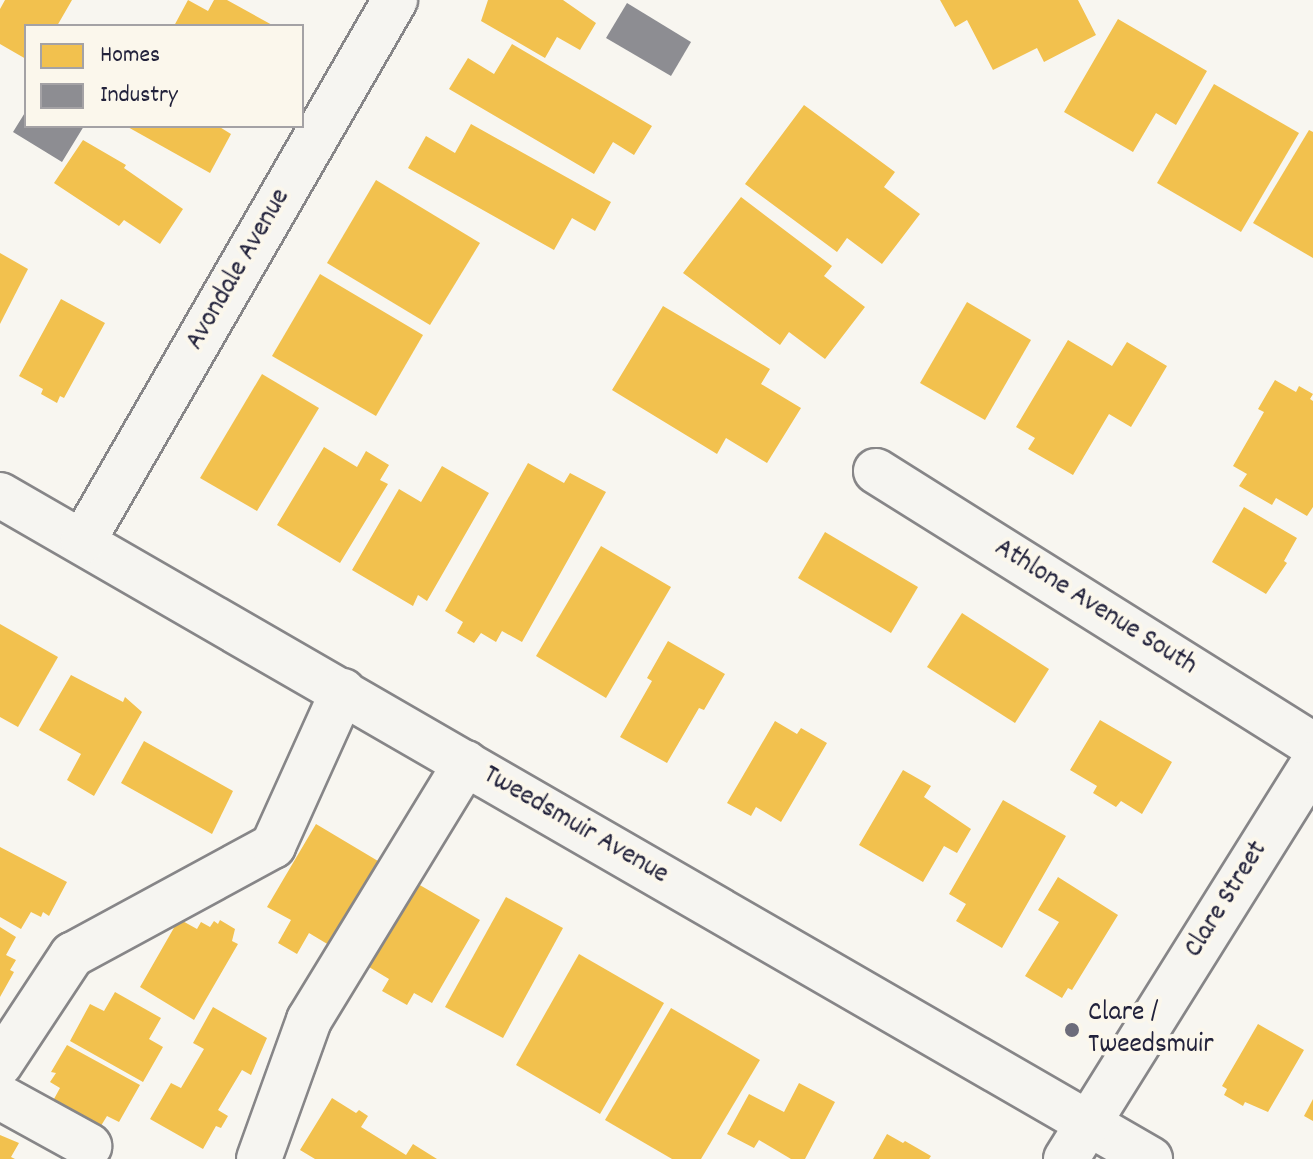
<!DOCTYPE html>
<html>
<head>
<meta charset="utf-8">
<style>
	body { margin:0 }
	#map { position:relative; width:1313px; height:1159px; overflow:hidden; background:#f8f6f0; font-family:Dekko,sans-serif }
	div>[style] { position:absolute }
	.homes>* { inset:0; background:#f2c14e }
	.industry>* { inset:0; background:#8d8d92 }
	.roads { filter:drop-shadow(2px 0 #878688) drop-shadow(-2px 0 #878688) drop-shadow(0 2px #878688) drop-shadow(0 -2px #878688) }
	.minor>* { height:44px; margin:-22px; padding:0 22px; transform-origin:22px; border-radius:22px; background:#f6f5f1 }
	.dots>* { width:22px; height:22px; translate:-50% -50%; box-sizing:border-box; border:4px solid #fbf7ec; border-radius:50% }
	span { translate:-50% -50%; white-space:nowrap; text-align:center; line-height:1.15; -webkit-text-stroke:8px #fbf7ec; paint-order:stroke }
	.street-label { font-size:28px; color:#22223b }
	.poi-label { font-size:28px; color:#22223b }
	.left { translate:0 -50%; text-align:left }
	.legend { position:absolute; left:24px; top:24px; width:280px; height:104px; box-sizing:border-box; background:#fbf7ec; border:2px solid #a4a2a5; margin:0; padding:10px 14px; list-style:none; font-size:24px; color:#22223b }
	.legend li { display:flex; align-items:center; gap:16px; height:40px }
	.legend b { width:40px; border:2px solid #a4a2a5 }
</style>
</head>
<body>
<div id="map">
	<div class="homes">
		<div style="clip-path:polygon(5px 0,72px 0,57px 26px,26px 26px,26px 59px,0 44px,0 9px)"></div>
		<div style="clip-path:polygon(188px 0,208px 11px,214px 0,227px 0,274px 26px,174px 26px)"></div>
		<div style="clip-path:polygon(488px 0,563px 0,596px 23px,580px 50px,557px 37px,545px 58px,481px 21px)"></div>
		<div style="clip-path:polygon(940px 0,1078px 0,1096px 35px,1044px 62px,1037px 48px,993px 70px,967px 20px,955px 27px)"></div>
		<div style="clip-path:polygon(1118px 19px,1207px 71px,1176px 125px,1156px 113px,1133px 152px,1064px 112px)"></div>
		<div style="clip-path:polygon(512px 44px,652px 126px,634px 155px,613px 142px,594px 174px,449px 89px,468px 58px,494px 74px)"></div>
		<div style="clip-path:polygon(1214px 84px,1299px 133px,1241px 232px,1157px 183px)"></div>
		<div style="clip-path:polygon(804px 105px,895px 172px,884px 187px,920px 214px,882px 264px,847px 238px,837px 252px,745px 184px)"></div>
		<div style="clip-path:polygon(471px 124px,611px 202px,595px 231px,572px 218px,554px 250px,408px 168px,426px 136px,455px 153px)"></div>
		<div style="clip-path:polygon(126px 126px,218px 126px,231px 134px,210px 173px)"></div>
		<div style="clip-path:polygon(1309px 130px,1313px 132px,1313px 258px,1253px 223px)"></div>
		<div style="clip-path:polygon(83px 140px,126px 165px,124px 168px,183px 209px,160px 244px,124px 220px,119px 226px,54px 183px)"></div>
		<div style="clip-path:polygon(376px 180px,480px 243px,430px 325px,327px 263px)"></div>
		<div style="clip-path:polygon(741px 197px,832px 266px,824px 276px,865px 307px,825px 359px,789px 332px,780px 345px,683px 273px)"></div>
		<div style="clip-path:polygon(0 253px,28px 269px,0 324px)"></div>
		<div style="clip-path:polygon(320px 274px,423px 335px,376px 416px,272px 356px)"></div>
		<div style="clip-path:polygon(61px 299px,105px 323px,64px 398px,60px 396px,57px 403px,41px 394px,43px 389px,19px 376px)"></div>
		<div style="clip-path:polygon(967px 302px,1031px 340px,985px 420px,920px 383px)"></div>
		<div style="clip-path:polygon(663px 306px,770px 369px,761px 384px,801px 408px,767px 463px,726px 438px,717px 454px,612px 390px)"></div>
		<div style="clip-path:polygon(1068px 340px,1112px 366px,1127px 342px,1167px 366px,1131px 427px,1109px 414px,1073px 475px,1028px 449px,1035px 438px,1016px 427px)"></div>
		<div style="clip-path:polygon(262px 374px,319px 408px,257px 511px,200px 478px)"></div>
		<div style="clip-path:polygon(1275px 380px,1296px 392px,1299px 386px,1313px 394px,1310px 399px,1313px 401px,1313px 507px,1307px 516px,1276px 498px,1272px 505px,1239px 486px,1247px 474px,1233px 466px,1264px 412px,1258px 409px)"></div>
		<div style="clip-path:polygon(324px 447px,357px 467px,366px 451px,389px 465px,380px 480px,388px 484px,340px 563px,277px 525px)"></div>
		<div style="clip-path:polygon(528px 463px,564px 483px,570px 473px,606px 492px,522px 642px,502px 631px,496px 642px,481px 633px,474px 643px,457px 633px,463px 622px,445px 611px)"></div>
		<div style="clip-path:polygon(442px 466px,489px 493px,427px 601px,418px 595px,413px 606px,352px 570px,399px 489px,421px 502px)"></div>
		<div style="clip-path:polygon(1244px 507px,1297px 538px,1284px 561px,1287px 563px,1266px 594px,1212px 562px)"></div>
		<div style="clip-path:polygon(825px 532px,918px 587px,891px 633px,798px 578px)"></div>
		<div style="clip-path:polygon(601px 546px,671px 587px,606px 698px,536px 656px)"></div>
		<div style="clip-path:polygon(962px 613px,1049px 669px,1015px 723px,927px 667px)"></div>
		<div style="clip-path:polygon(0 624px,58px 657px,18px 727px,0 717px)"></div>
		<div style="clip-path:polygon(668px 641px,725px 674px,704px 710px,699px 708px,667px 763px,620px 737px,652px 681px,647px 678px)"></div>
		<div style="clip-path:polygon(71px 675px,123px 702px,125px 697px,142px 712px,94px 796px,67px 780px,81px 754px,39px 730px)"></div>
		<div style="clip-path:polygon(1100px 720px,1172px 762px,1142px 814px,1121px 801px,1116px 807px,1093px 793px,1097px 786px,1070px 770px)"></div>
		<div style="clip-path:polygon(775px 721px,797px 734px,801px 728px,827px 743px,781px 822px,756px 807px,751px 816px,727px 803px)"></div>
		<div style="clip-path:polygon(144px 741px,233px 791px,212px 834px,121px 783px)"></div>
		<div style="clip-path:polygon(903px 770px,931px 786px,924px 797px,971px 829px,957px 853px,944px 846px,923px 882px,859px 845px)"></div>
		<div style="clip-path:polygon(1003px 800px,1066px 836px,1002px 948px,956px 921px,966px 904px,949px 894px)"></div>
		<div style="clip-path:polygon(316px 824px,378px 861px,329px 945px,309px 933px,297px 954px,278px 943px,291px 920px,267px 907px)"></div>
		<div style="clip-path:polygon(0 847px,67px 882px,49px 916px,43px 912px,41px 917px,31px 912px,21px 929px,0 917px)"></div>
		<div style="clip-path:polygon(1058px 877px,1118px 915px,1072px 990px,1068px 988px,1062px 998px,1025px 976px,1059px 922px,1038px 910px)"></div>
		<div style="clip-path:polygon(418px 884px,480px 920px,432px 1003px,414px 993px,407px 1005px,382px 991px,389px 979px,369px 967px)"></div>
		<div style="clip-path:polygon(506px 897px,563px 928px,503px 1038px,445px 1007px)"></div>
		<div style="clip-path:polygon(179px 919px,197px 929px,201px 922px,210px 927px,214px 921px,218px 924px,220px 920px,235px 929px,232px 941px,238px 944px,194px 1020px,140px 987px)"></div>
		<div style="clip-path:polygon(0 927px,16px 937px,6px 955px,16px 960px,10px 970px,14px 972px,0 997px)"></div>
		<div style="clip-path:polygon(579px 954px,664px 1003px,600px 1114px,516px 1065px)"></div>
		<div style="clip-path:polygon(115px 992px,161px 1018px,149px 1039px,163px 1047px,143px 1082px,70px 1041px,90px 1004px,104px 1011px)"></div>
		<div style="clip-path:polygon(213px 1007px,267px 1038px,251px 1075px,242px 1070px,218px 1110px,228px 1116px,221px 1128px,216px 1126px,203px 1149px,150px 1119px,171px 1083px,181px 1088px,204px 1049px,193px 1043px)"></div>
		<div style="clip-path:polygon(671px 1008px,760px 1060px,701px 1159px,672px 1159px,605px 1120px)"></div>
		<div style="clip-path:polygon(1258px 1024px,1304px 1050px,1268px 1112px,1245px 1102px,1243px 1106px,1224px 1095px,1227px 1089px,1222px 1086px)"></div>
		<div style="clip-path:polygon(67px 1045px,140px 1085px,119px 1122px,107px 1116px,96px 1134px,49px 1108px,60px 1088px,50px 1082px,56px 1073px,51px 1072px)"></div>
		<div style="clip-path:polygon(799px 1083px,835px 1102px,805px 1159px,791px 1159px,759px 1140px,754px 1148px,727px 1134px,749px 1094px,784px 1112px)"></div>
		<div style="clip-path:polygon(332px 1098px,356px 1113px,359px 1110px,368px 1116px,361px 1127px,406px 1155px,413px 1144px,437px 1159px,315px 1159px,300px 1150px)"></div>
		<div style="clip-path:polygon(1313px 1099px,1313px 1121px,1304px 1116px)"></div>
		<div style="clip-path:polygon(887px 1134px,903px 1143px,905px 1141px,931px 1156px,929px 1159px,873px 1159px)"></div>
		<div style="clip-path:polygon(0 1135px,19px 1143px,11px 1157px,15px 1159px,0 1159px)"></div>
	</div>
	<div class="industry">
		<div style="clip-path:polygon(627px 3px,691px 42px,671px 76px,606px 38px)"></div>
		<div style="clip-path:polygon(26px 111px,26px 126px,84px 126px,62px 162px,13px 132px)"></div>
	</div>
	<div class="roads">
		<div class="minor">
			<div style="left:876px;top:471px;width:516px;rotate:32.09deg"></div>
			<div style="left:0;top:495px;width:1328px;rotate:30deg"></div>
			<div style="left:83px;top:541px;width:625px;rotate:-60.03deg"></div>
			<div style="left:0;top:1064px;width:131px;rotate:-56.6deg"></div>
			<div style="left:72px;top:955px;width:229px;rotate:-28.5deg"></div>
			<div style="left:273px;top:846px;width:170px;rotate:-65.7deg"></div>
			<div style="left:0;top:1097px;width:102px;rotate:28.8deg"></div>
			<div style="left:259px;top:1159px;width:148px;rotate:-70.2deg"></div>
			<div style="left:309px;top:1020px;width:301px;rotate:-58.6deg"></div>
			<div style="left:1066px;top:1159px;width:466px;rotate:-58deg"></div>
		</div>
	</div>
	<div class="dots">
		<div style="left:1072px;top:1030px;background:#6d6c7a"></div>
	</div>
	<div class="street-label">
		<span style="left:239px;top:270px;rotate:-60deg">Avondale Avenue</span>
		<span style="left:1095px;top:608px;rotate:32deg">Athlone Avenue South</span>
		<span style="left:575px;top:826px;rotate:30deg">Tweedsmuir Avenue</span>
		<span style="left:1227px;top:900px;rotate:-58deg">Clare Street</span>
	</div>
	<div class="poi-label">
		<span class="left" style="left:1088px;top:1030px">Clare /<br>Tweedsmuir</span>
	</div>
	<ul class="legend">
	<li><b style="height:22px;background:#f2c14e"></b>Homes</li>
	<li><b style="height:22px;background:#8d8d92"></b>Industry</li>
	</ul>
</div>
</body>
</html>
